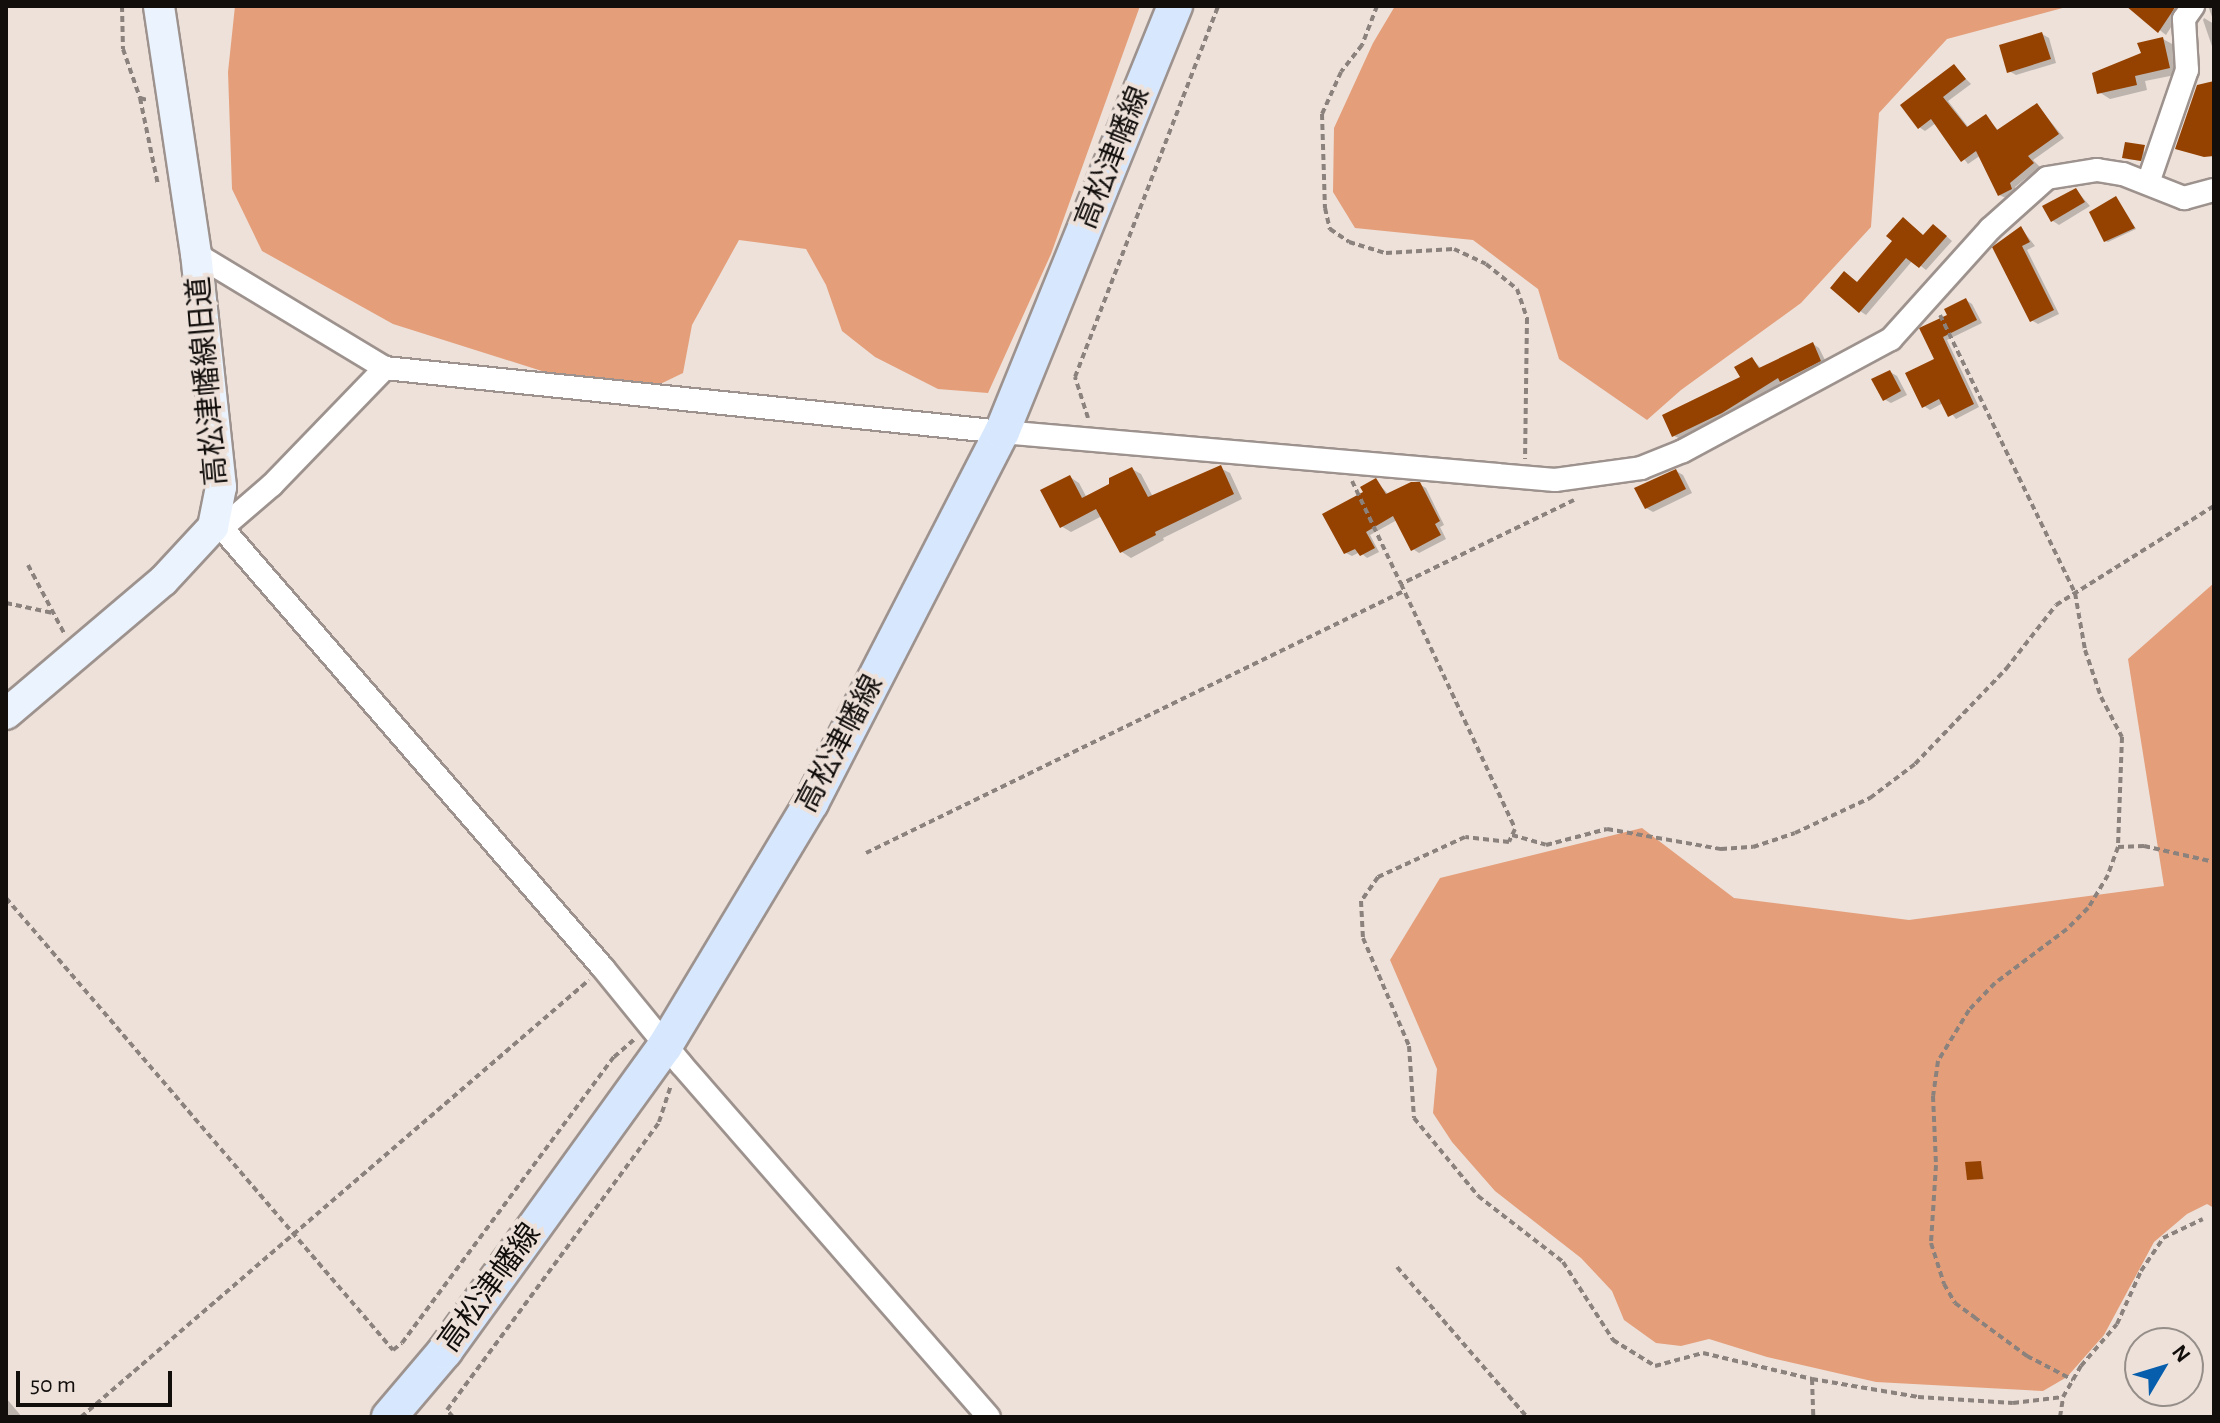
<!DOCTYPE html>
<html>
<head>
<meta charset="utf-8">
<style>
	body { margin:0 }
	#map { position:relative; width:2220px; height:1423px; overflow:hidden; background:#ede1da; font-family:"Alegreya Sans","Noto Sans JP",sans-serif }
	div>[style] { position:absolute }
	.green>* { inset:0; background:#e49f7a }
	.shadow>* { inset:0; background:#0003 }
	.building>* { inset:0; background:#954200 }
	.path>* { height:4px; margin-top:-2px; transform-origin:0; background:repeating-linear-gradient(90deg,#8b827d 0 6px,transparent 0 10px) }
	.roads { filter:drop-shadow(2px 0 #9d928d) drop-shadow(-2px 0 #9d928d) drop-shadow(0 2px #9d928d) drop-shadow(0 -2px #9d928d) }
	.street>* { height:22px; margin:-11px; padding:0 11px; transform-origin:11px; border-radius:11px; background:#fff }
	.secondary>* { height:30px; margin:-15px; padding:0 15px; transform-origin:15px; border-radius:15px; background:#ebf4fe }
	.primary>* { height:34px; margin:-17px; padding:0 17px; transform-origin:17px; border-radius:17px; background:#d7e8fe }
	span { translate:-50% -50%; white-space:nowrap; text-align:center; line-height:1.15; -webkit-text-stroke:8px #ede1da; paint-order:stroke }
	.street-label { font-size:30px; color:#120e0c }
	.frame { position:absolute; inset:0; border:8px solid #120e0c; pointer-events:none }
	.north { position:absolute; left:2124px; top:1327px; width:80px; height:80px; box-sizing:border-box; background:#ede1da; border:2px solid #958d88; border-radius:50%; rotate:52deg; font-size:22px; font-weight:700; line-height:32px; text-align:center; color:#120e0c }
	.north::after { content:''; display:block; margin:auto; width:28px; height:36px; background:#065eac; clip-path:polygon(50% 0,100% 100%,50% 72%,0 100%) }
	.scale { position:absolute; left:16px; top:1371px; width:156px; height:36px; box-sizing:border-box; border:4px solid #120e0c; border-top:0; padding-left:10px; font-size:24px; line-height:28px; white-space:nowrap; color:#120e0c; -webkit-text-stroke:6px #ede1da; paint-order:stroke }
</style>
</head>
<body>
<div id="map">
	<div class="green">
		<div style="clip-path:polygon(235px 6px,1140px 6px,1051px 254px,988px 393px,938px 389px,875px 357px,842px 331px,826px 285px,806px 249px,739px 240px,692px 325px,683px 373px,654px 387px,567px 379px,393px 324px,262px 251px,232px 189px,228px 72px)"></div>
		<div style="clip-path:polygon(1395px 6px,2070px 6px,1947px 39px,1879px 113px,1871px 227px,1801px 303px,1681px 390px,1647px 420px,1559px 359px,1538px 289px,1473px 240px,1355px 228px,1333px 192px,1334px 128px,1373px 43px)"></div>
		<div style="clip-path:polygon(2214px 583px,2214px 1208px,2207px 1204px,2187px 1214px,2154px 1242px,2104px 1335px,2067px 1377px,2043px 1391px,1876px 1382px,1767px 1357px,1709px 1339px,1681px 1346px,1656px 1343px,1624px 1320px,1612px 1291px,1581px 1258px,1495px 1191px,1452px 1142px,1433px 1113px,1437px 1069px,1390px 960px,1440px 878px,1642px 828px,1734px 898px,1909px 920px,2164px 886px,2128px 659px)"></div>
	</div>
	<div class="shadow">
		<div style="clip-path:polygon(2129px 6px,2166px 6px,2178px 16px,2166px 35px)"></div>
		<div style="clip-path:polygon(2208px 6px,2214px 6px,2214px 22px)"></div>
		<div style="clip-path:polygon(2204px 18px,2214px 24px,2214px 52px,2203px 20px)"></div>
		<div style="clip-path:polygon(2042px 34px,2049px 38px,2056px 63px,2016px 75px,2009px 71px)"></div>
		<div style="clip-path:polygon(2163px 39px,2174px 45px,2180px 74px,2145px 81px,2147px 90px,2110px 99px,2099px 92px)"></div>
		<div style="clip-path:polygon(1954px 67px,1971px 84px,1948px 101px,1969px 128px,1986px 117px,1999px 131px,2037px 105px,2064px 138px,2033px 160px,2040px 167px,2015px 187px,2018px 193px,2006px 198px,1999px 195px,1981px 155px,1968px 164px,1936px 123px,1925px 131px,1919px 127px)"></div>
		<div style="clip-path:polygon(2144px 147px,2144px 161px,2127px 159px)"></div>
		<div style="clip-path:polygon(2076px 190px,2090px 206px,2059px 225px,2053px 221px,2044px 207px)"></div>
		<div style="clip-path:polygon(2116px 198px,2136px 229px,2108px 242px,2105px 241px)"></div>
		<div style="clip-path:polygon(1904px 219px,1924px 236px,1939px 230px,1952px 241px,1926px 270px,1913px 260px,1866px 315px,1860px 311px,1858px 284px,1895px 241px)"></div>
		<div style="clip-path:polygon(2021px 228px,2035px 246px,2027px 250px,2059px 314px,2038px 324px,2031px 320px,1995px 248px)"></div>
		<div style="clip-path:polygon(1966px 300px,1972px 304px,1982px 323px,1947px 340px,1979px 407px,1956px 419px,1943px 403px,1930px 410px,1924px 406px,1936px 360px,1922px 329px,1949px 316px)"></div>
		<div style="clip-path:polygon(1813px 344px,1819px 348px,1827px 364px,1788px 384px,1783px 381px,1729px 416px,1681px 439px,1674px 436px,1743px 377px,1752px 359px,1762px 369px)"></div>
		<div style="clip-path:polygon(1890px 372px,1897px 376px,1907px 395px,1891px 403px,1884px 399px)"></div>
		<div style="clip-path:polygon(1220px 468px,1230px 473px,1242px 499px,1163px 538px,1164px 540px,1131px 558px,1122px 552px,1102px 516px,1071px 532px,1061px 526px,1070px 477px,1079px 483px,1087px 498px,1112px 485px,1132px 469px,1141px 474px,1153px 497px)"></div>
		<div style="clip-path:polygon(1676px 471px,1683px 475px,1692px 493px,1653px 512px,1646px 508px)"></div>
		<div style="clip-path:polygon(1376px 481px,1389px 495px,1419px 484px,1426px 488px,1444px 525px,1440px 527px,1446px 539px,1419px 553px,1413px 549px,1397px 520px,1370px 535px,1379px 552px,1367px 558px,1360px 552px,1352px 556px,1346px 553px,1366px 492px)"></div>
		<div style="clip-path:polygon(1980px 1163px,1984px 1179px,1969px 1179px)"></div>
		<div style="clip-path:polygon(6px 1398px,22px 1417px,6px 1417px)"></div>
	</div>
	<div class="building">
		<div style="clip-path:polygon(2126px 6px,2176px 6px,2158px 33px)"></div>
		<div style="clip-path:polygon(2042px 32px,2051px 59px,2007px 73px,1999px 45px)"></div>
		<div style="clip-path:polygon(2163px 37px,2170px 68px,2135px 76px,2137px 85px,2097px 94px,2092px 73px,2141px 53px,2137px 43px)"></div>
		<div style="clip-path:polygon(1954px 64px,1966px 79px,1943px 97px,1967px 127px,1986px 114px,1997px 130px,2037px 103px,2059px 134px,2028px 156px,2034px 163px,2010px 183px,2012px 189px,1998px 196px,1976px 151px,1961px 162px,1931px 119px,1918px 129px,1900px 105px)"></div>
		<div style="clip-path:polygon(2214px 81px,2214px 156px,2204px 157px,2175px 149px,2197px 85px)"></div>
		<div style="clip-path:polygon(2125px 142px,2145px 145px,2141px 161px,2122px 158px)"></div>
		<div style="clip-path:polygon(2076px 188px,2085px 202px,2051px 222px,2042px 206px)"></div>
		<div style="clip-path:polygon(2116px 196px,2135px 228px,2104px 242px,2089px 212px)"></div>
		<div style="clip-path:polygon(1903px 217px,1923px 235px,1933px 224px,1947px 236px,1919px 268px,1906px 258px,1859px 313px,1830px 288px,1844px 271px,1857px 282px,1892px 241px,1886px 236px)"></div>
		<div style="clip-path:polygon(2021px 226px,2030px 242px,2022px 246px,2054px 310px,2030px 322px,1992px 247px)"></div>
		<div style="clip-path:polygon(1966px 298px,1977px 320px,1943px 337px,1974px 404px,1948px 417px,1939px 399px,1922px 408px,1905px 373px,1934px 359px,1919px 328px,1947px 315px,1944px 309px)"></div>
		<div style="clip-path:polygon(1813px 342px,1821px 361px,1780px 382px,1778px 378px,1722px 413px,1672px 437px,1662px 415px,1740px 377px,1734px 367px,1752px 357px,1759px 368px)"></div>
		<div style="clip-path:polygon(1890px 370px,1901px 391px,1883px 401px,1871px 379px)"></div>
		<div style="clip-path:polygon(1221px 465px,1234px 494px,1155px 532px,1156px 535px,1120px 553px,1096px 509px,1060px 528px,1040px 490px,1070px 475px,1082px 498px,1109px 484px,1109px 478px,1132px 467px,1148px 497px)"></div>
		<div style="clip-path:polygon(1676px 469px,1686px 489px,1645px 509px,1634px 488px)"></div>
		<div style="clip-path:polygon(1376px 478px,1386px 494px,1411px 482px,1420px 482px,1440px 521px,1435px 524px,1441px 535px,1411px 551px,1393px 516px,1366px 532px,1375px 548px,1360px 556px,1355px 549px,1344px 554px,1322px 514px,1363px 492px,1360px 487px)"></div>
		<div style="clip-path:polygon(1981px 1161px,1983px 1179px,1967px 1180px,1965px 1162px)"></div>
	</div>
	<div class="path">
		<div style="left:122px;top:6px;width:43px;rotate:88.7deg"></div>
		<div style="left:123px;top:49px;width:52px;rotate:70.9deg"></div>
		<div style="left:140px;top:98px;width:7px;rotate:16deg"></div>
		<div style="left:1377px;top:6px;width:42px;rotate:111deg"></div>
		<div style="left:1362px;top:45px;width:34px;rotate:128deg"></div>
		<div style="left:1341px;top:72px;width:46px;rotate:114.3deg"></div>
		<div style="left:1322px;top:114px;width:94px;rotate:88.2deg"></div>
		<div style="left:1325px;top:208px;width:22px;rotate:77deg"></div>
		<div style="left:1330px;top:229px;width:23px;rotate:34deg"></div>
		<div style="left:1349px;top:242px;width:39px;rotate:17deg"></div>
		<div style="left:1386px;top:253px;width:68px;rotate:-3.4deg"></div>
		<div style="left:1454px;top:249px;width:35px;rotate:25deg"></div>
		<div style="left:1486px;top:264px;width:40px;rotate:39deg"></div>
		<div style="left:1517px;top:289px;width:31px;rotate:71deg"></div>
		<div style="left:1527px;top:318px;width:141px;rotate:90.8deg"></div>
		<div style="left:140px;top:98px;width:89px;rotate:78.3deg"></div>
		<div style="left:1940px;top:315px;width:309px;rotate:64.1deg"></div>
		<div style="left:2075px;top:593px;width:58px;rotate:80deg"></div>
		<div style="left:2085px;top:650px;width:50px;rotate:71.2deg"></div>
		<div style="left:2101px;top:697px;width:45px;rotate:62.3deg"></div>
		<div style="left:2122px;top:737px;width:110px;rotate:92.1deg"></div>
		<div style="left:2118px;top:847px;width:30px;rotate:110deg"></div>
		<div style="left:2108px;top:875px;width:39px;rotate:121deg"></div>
		<div style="left:2088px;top:908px;width:30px;rotate:135deg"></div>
		<div style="left:2067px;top:929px;width:90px;rotate:143.1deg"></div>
		<div style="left:1995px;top:983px;width:37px;rotate:134deg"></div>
		<div style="left:1969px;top:1010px;width:60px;rotate:121.3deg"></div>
		<div style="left:1938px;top:1061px;width:35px;rotate:98deg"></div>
		<div style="left:1933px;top:1096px;width:69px;rotate:87.5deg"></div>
		<div style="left:1936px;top:1165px;width:78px;rotate:93.7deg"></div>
		<div style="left:1931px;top:1243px;width:43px;rotate:72.4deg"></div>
		<div style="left:1944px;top:1284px;width:22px;rotate:60deg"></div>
		<div style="left:1955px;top:1303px;width:24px;rotate:36deg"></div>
		<div style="left:1974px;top:1317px;width:66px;rotate:36.3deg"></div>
		<div style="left:2027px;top:1356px;width:52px;rotate:27.6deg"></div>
		<div style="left:1088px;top:418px;width:43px;rotate:-107.6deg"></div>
		<div style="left:1075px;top:377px;width:398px;rotate:-68.9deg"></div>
		<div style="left:1352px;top:481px;width:114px;rotate:64.6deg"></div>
		<div style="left:1574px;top:500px;width:192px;rotate:154.1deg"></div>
		<div style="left:1401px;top:584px;width:270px;rotate:65deg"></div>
		<div style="left:1515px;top:829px;width:14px;rotate:115deg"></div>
		<div style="left:1509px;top:842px;width:44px;rotate:-173.5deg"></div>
		<div style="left:1465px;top:837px;width:96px;rotate:155.3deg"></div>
		<div style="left:1378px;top:877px;width:29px;rotate:125deg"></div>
		<div style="left:1361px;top:901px;width:37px;rotate:87deg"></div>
		<div style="left:1363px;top:938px;width:117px;rotate:66.9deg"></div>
		<div style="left:1409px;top:1046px;width:72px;rotate:86deg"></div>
		<div style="left:1414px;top:1118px;width:101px;rotate:50.6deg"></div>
		<div style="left:1478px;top:1196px;width:108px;rotate:37.8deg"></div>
		<div style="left:1563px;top:1262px;width:93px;rotate:57.3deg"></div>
		<div style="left:1613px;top:1340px;width:49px;rotate:31.8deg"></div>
		<div style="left:1655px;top:1366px;width:50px;rotate:-15.2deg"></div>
		<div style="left:1703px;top:1353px;width:112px;rotate:13.4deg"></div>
		<div style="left:1812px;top:1379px;width:108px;rotate:9.6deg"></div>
		<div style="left:1918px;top:1397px;width:95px;rotate:3.6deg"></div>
		<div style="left:2013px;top:1403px;width:50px;rotate:-6.8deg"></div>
		<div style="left:2063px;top:1397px;width:36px;rotate:-60deg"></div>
		<div style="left:2081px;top:1366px;width:55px;rotate:-49.4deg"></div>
		<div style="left:2117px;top:1324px;width:58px;rotate:-65.6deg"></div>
		<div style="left:2141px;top:1271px;width:40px;rotate:-56deg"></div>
		<div style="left:2163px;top:1238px;width:44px;rotate:-25.4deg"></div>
		<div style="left:28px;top:565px;width:79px;rotate:62.1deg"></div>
		<div style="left:6px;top:603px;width:48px;rotate:12deg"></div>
		<div style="left:1512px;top:835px;width:35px;rotate:16deg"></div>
		<div style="left:1546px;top:845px;width:63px;rotate:-14.7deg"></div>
		<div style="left:1607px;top:829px;width:116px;rotate:10deg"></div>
		<div style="left:1721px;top:849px;width:32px;rotate:-4deg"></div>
		<div style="left:1753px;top:847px;width:44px;rotate:-18.4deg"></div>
		<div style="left:1795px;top:833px;width:83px;rotate:-25deg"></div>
		<div style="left:1870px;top:798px;width:56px;rotate:-37.1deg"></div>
		<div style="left:1915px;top:764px;width:132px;rotate:-46.2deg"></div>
		<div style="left:2006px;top:669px;width:81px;rotate:-52deg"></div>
		<div style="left:2056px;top:605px;width:186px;rotate:-32.1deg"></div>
		<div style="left:2118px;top:847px;width:26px;rotate:-2deg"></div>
		<div style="left:2144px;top:846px;width:72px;rotate:12.9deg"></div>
		<div style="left:866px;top:853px;width:598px;rotate:-25.97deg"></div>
		<div style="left:6px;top:898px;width:595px;rotate:49.43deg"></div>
		<div style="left:393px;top:1350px;width:11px;rotate:-38deg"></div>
		<div style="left:402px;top:1343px;width:356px;rotate:-53.5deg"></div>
		<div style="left:614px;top:1057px;width:28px;rotate:-41deg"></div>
		<div style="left:1397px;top:1267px;width:198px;rotate:49.1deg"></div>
		<div style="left:1812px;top:1379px;width:38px;rotate:88deg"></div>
		<div style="left:81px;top:1417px;width:670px;rotate:-40.7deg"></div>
		<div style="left:453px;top:1417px;width:9px;rotate:-131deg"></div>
		<div style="left:447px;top:1410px;width:358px;rotate:-53.6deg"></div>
		<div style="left:659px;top:1122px;width:39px;rotate:-72deg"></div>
		<div style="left:2060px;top:1417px;width:20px;rotate:-81deg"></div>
	</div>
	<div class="roads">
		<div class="street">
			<div style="left:2148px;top:183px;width:120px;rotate:-71deg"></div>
			<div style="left:2187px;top:70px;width:51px;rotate:-93.4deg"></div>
			<div style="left:2184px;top:19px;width:16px;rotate:-55deg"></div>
			<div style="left:196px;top:254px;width:221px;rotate:31.1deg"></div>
			<div style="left:385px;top:368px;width:620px;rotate:5.92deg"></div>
			<div style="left:1002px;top:432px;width:555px;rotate:4.96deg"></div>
			<div style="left:1555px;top:480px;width:87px;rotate:-7.9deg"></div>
			<div style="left:1641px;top:468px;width:45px;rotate:-22deg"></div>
			<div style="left:1683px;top:451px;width:236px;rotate:-28.3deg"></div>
			<div style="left:1891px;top:339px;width:148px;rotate:-48deg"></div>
			<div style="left:1990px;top:229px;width:76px;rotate:-41.8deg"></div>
			<div style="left:2047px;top:178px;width:51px;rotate:-9.1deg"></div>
			<div style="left:2097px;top:170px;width:26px;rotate:9deg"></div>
			<div style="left:2123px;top:174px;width:66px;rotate:21.5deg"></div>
			<div style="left:2184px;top:198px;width:31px;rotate:-15deg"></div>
			<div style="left:213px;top:527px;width:9px;rotate:6deg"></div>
			<div style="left:222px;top:528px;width:66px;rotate:-40.7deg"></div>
			<div style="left:272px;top:485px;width:163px;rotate:-46deg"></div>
			<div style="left:222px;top:528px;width:582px;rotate:49.11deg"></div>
			<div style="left:603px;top:968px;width:124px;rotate:50.9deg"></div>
			<div style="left:681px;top:1064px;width:468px;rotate:48.9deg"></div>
		</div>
		<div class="secondary">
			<div style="left:6px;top:714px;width:206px;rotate:-40.3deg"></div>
			<div style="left:163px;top:581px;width:74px;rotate:-47.2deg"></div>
			<div style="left:213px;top:527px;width:41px;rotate:-78.7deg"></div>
			<div style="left:221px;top:487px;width:234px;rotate:-96.1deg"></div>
			<div style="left:196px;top:254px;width:251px;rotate:-98.5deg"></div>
		</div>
		<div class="primary">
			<div style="left:389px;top:1417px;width:87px;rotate:-49.7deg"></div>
			<div style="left:445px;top:1351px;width:376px;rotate:-54.2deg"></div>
			<div style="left:665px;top:1046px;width:283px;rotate:-59deg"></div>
			<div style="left:811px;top:803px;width:417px;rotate:-62.8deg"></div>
			<div style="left:1002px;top:432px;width:460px;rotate:-67.9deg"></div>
		</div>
	</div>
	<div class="street-label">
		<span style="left:1113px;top:158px;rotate:-68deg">高松津幡線</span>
		<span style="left:208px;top:381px;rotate:-95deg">高松津幡線旧道</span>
		<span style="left:840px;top:744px;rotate:-62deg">高松津幡線</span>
		<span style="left:490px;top:1288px;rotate:-54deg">高松津幡線</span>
	</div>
	<div class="frame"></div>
	<div class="north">N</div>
	<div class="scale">50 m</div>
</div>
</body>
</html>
